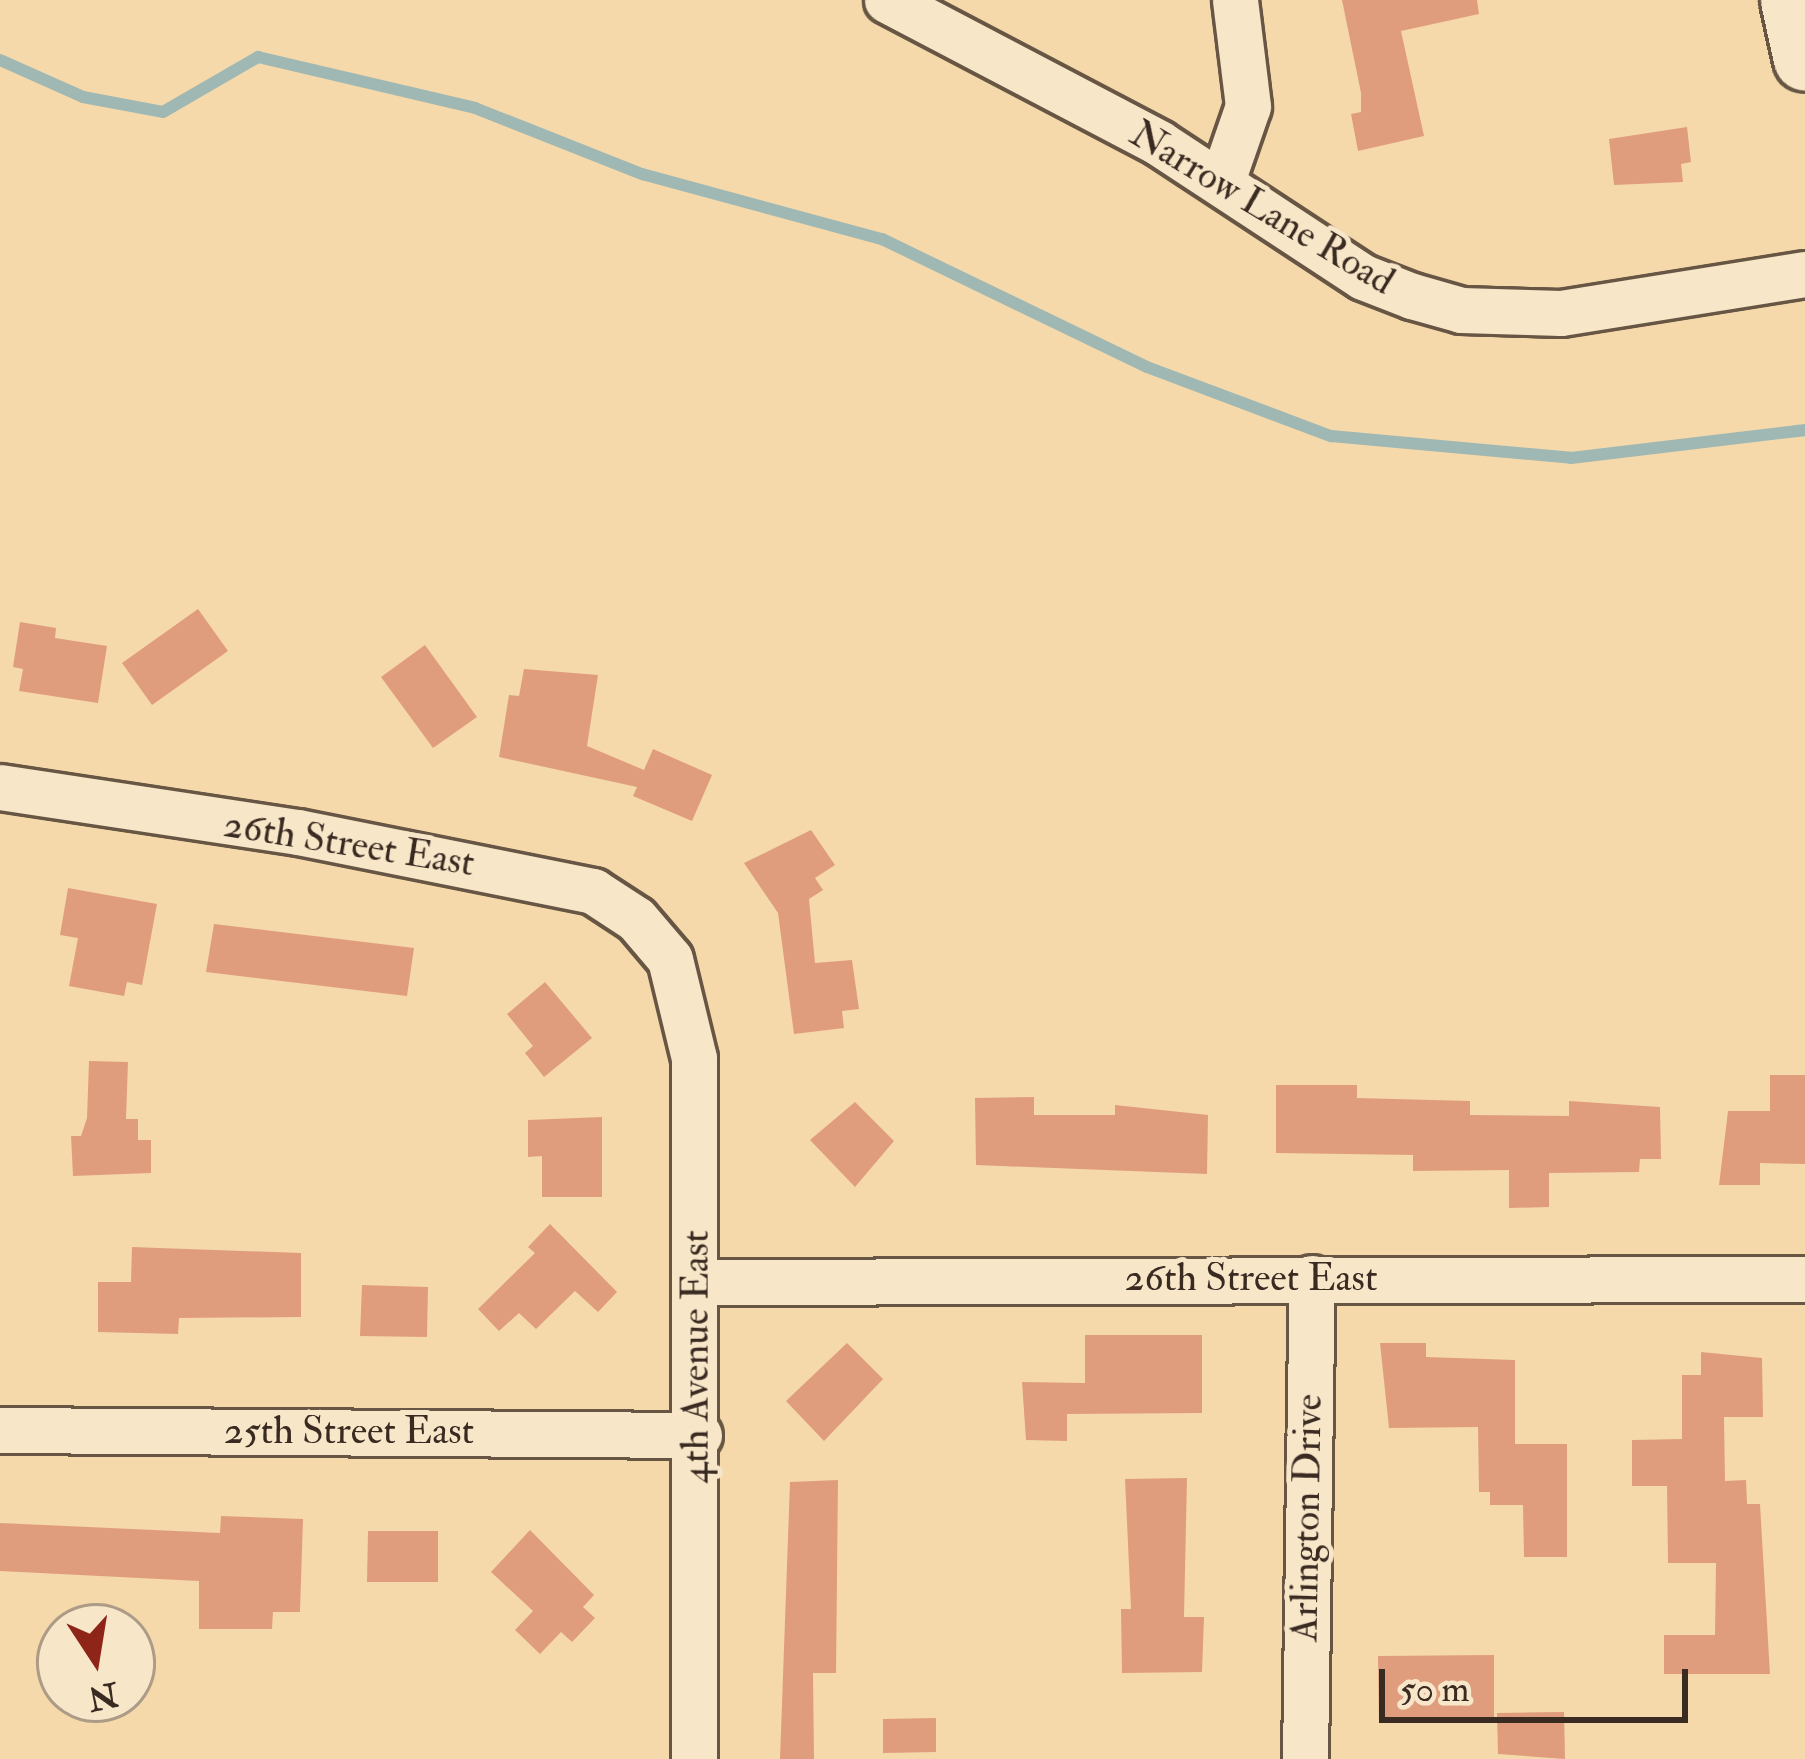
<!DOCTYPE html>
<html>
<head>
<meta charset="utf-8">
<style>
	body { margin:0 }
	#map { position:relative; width:1805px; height:1759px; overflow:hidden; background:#f5d9ab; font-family:"IM FELL Double Pica",serif }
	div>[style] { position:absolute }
	.stream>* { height:12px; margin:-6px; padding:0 6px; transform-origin:6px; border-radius:6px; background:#a0b8b3 }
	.building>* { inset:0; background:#e09d7e }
	.roads { filter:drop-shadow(3px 0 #685644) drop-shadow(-3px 0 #685644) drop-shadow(0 3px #685644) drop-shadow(0 -3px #685644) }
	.street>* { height:45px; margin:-22.5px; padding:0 22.5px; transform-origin:22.5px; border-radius:22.5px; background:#f8e6c8 }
	.secondary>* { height:63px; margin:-31.5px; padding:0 31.5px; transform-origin:31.5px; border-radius:31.5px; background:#f8e6c8 }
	span { translate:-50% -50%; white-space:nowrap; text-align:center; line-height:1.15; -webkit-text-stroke:10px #f8e6c8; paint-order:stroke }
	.street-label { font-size:39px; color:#392a22 }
	.north { position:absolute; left:36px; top:1603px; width:120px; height:120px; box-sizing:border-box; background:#f8e6c8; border:3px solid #ac9b86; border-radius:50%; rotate:168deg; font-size:33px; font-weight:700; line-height:48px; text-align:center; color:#392a22 }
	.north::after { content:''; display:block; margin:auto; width:42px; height:54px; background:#8f2418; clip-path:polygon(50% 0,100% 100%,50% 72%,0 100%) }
	.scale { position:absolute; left:1379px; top:1669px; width:309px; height:54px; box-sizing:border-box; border:6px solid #392a22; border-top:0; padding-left:15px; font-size:36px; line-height:42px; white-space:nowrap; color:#392a22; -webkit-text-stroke:9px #f8e6c8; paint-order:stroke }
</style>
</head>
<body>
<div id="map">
	<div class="stream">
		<div style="left:0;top:60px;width:91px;rotate:24deg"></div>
		<div style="left:83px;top:97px;width:81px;rotate:10.6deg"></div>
		<div style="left:163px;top:112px;width:110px;rotate:-30.1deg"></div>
		<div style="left:258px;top:57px;width:223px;rotate:13.2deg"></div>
		<div style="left:475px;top:108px;width:180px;rotate:21.6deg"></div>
		<div style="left:642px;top:174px;width:249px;rotate:15.2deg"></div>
		<div style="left:882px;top:239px;width:294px;rotate:25.8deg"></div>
		<div style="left:1147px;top:367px;width:197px;rotate:20.6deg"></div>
		<div style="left:1331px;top:436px;width:241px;rotate:5.2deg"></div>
		<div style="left:1571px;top:458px;width:236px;rotate:-6.8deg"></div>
	</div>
	<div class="building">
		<div style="clip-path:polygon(1342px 0,1477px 0,1479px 14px,1401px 31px,1424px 136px,1358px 151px,1351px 114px,1361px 112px,1361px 93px)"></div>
		<div style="clip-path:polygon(1687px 127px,1691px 162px,1681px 164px,1683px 182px,1614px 185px,1609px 139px)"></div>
		<div style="clip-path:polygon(198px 609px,228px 651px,152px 705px,122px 663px)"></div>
		<div style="clip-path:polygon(20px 622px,56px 628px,55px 638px,107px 646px,98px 703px,19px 691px,23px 669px,13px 667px)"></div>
		<div style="clip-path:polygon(425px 645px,477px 717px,433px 748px,381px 677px)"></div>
		<div style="clip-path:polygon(524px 669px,598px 675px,587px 746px,644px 770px,653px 749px,712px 775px,692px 821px,633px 796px,637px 787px,499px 757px,509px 695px,519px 696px)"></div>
		<div style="clip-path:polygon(811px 830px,835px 865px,815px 878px,823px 890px,809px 899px,815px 963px,852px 960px,859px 1009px,842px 1011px,844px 1028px,794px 1034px,778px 913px,744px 863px)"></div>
		<div style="clip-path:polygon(68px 888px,157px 904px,142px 985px,127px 982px,124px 996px,69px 986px,78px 938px,60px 935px)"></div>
		<div style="clip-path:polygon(214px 924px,414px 948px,407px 996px,206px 972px)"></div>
		<div style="clip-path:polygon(545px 982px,592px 1038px,544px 1077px,525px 1053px,533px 1046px,507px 1014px)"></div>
		<div style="clip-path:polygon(89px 1061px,128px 1062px,126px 1119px,138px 1119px,138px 1140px,151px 1140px,151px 1173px,73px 1176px,71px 1136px,81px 1136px,87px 1118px)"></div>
		<div style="clip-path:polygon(1770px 1075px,1805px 1075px,1805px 1164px,1760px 1163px,1760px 1185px,1719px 1185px,1728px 1111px,1770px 1111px)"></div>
		<div style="clip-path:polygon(1276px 1085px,1357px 1085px,1357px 1098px,1470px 1101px,1470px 1115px,1569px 1116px,1569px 1101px,1660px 1107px,1661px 1159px,1640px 1159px,1639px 1172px,1549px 1173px,1549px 1207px,1509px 1208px,1509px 1170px,1413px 1171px,1413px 1155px,1276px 1153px)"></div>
		<div style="clip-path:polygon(1034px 1097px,1034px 1115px,1115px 1115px,1115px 1105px,1208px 1115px,1207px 1174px,976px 1165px,975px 1098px)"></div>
		<div style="clip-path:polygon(855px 1102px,894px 1141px,855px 1187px,810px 1140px)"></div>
		<div style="clip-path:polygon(602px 1117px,602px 1197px,542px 1197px,542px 1156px,528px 1157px,528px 1120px)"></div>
		<div style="clip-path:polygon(550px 1224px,617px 1292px,598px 1312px,575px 1291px,536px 1329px,519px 1313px,499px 1331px,478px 1309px,535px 1253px,528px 1247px)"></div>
		<div style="clip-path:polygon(132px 1247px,301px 1253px,301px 1317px,179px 1318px,178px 1334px,98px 1332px,98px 1282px,131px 1282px)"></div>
		<div style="clip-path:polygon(362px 1285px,428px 1287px,427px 1337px,360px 1336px)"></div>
		<div style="clip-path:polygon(1085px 1335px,1202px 1335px,1202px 1413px,1067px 1414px,1067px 1441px,1026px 1440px,1022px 1382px,1085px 1383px)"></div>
		<div style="clip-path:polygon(847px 1343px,883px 1379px,824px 1441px,786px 1401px)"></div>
		<div style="clip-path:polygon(1380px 1343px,1426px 1343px,1426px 1357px,1515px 1360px,1515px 1444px,1567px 1444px,1567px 1557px,1524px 1557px,1523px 1505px,1490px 1505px,1490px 1492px,1479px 1492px,1478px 1427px,1389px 1428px)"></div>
		<div style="clip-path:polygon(1701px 1352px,1762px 1358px,1763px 1417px,1724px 1417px,1725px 1481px,1746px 1480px,1747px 1504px,1760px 1504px,1770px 1674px,1664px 1674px,1664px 1635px,1715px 1635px,1716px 1563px,1668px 1563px,1667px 1486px,1632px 1486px,1632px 1440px,1682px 1439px,1682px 1375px,1701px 1375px)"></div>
		<div style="clip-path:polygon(1187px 1478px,1184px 1617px,1204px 1617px,1202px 1672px,1122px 1673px,1121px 1609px,1131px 1609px,1125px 1479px)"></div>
		<div style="clip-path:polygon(838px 1480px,836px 1673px,813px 1673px,814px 1759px,780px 1759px,790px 1482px)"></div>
		<div style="clip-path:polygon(221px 1516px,303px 1519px,300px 1612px,273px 1612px,272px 1629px,199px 1629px,199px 1581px,0 1571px,0 1523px,220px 1533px)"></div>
		<div style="clip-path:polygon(530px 1530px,594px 1595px,583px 1607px,595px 1618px,572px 1642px,561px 1632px,540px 1654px,515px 1630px,533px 1611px,491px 1572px)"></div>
		<div style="clip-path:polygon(368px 1531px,438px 1531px,438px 1582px,367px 1582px)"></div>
		<div style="clip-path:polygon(1494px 1655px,1494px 1720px,1379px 1722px,1378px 1656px)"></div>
		<div style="clip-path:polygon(1564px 1712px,1565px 1759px,1498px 1754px,1497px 1713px)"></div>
		<div style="clip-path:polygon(936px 1718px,936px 1752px,883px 1753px,883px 1719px)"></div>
	</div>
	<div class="roads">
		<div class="street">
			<div style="left:887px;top:0;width:307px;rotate:27.7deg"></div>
			<div style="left:1159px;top:143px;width:244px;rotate:33.3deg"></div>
			<div style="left:1363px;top:277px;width:53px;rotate:21.2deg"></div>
			<div style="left:1412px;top:296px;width:51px;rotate:15.9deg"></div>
			<div style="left:1461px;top:310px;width:100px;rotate:1.7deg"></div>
			<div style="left:1561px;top:313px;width:247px;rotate:-9.1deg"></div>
			<div style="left:1222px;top:181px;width:79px;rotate:-70.9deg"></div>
			<div style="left:1248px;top:106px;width:107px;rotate:-97deg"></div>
			<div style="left:0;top:787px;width:301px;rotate:8.6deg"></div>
			<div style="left:298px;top:832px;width:301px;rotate:11.3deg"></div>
			<div style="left:593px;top:891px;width:51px;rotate:33.1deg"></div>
			<div style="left:636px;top:919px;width:52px;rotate:49.6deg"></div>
			<div style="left:670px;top:959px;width:102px;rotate:76.4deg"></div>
			<div style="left:694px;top:1058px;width:701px;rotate:90deg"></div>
			<div style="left:698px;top:1282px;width:1107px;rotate:-0.16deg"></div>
			<div style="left:0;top:1430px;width:699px;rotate:0.41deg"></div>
			<div style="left:1305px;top:1759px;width:481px;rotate:-89.2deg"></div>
		</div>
		<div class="secondary">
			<div style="left:1792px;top:0;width:60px;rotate:77.6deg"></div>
		</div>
	</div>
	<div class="street-label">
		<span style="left:1262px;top:208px;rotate:31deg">Narrow Lane Road</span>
		<span style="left:349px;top:844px;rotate:9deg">26th Street East</span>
		<span style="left:1251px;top:1278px">26th Street East</span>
		<span style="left:696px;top:1357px;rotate:-90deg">4th Avenue East</span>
		<span style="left:349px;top:1431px">25th Street East</span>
		<span style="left:1307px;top:1518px;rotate:-89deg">Arlington Drive</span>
	</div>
	<div class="north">N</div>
	<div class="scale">50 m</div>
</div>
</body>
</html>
